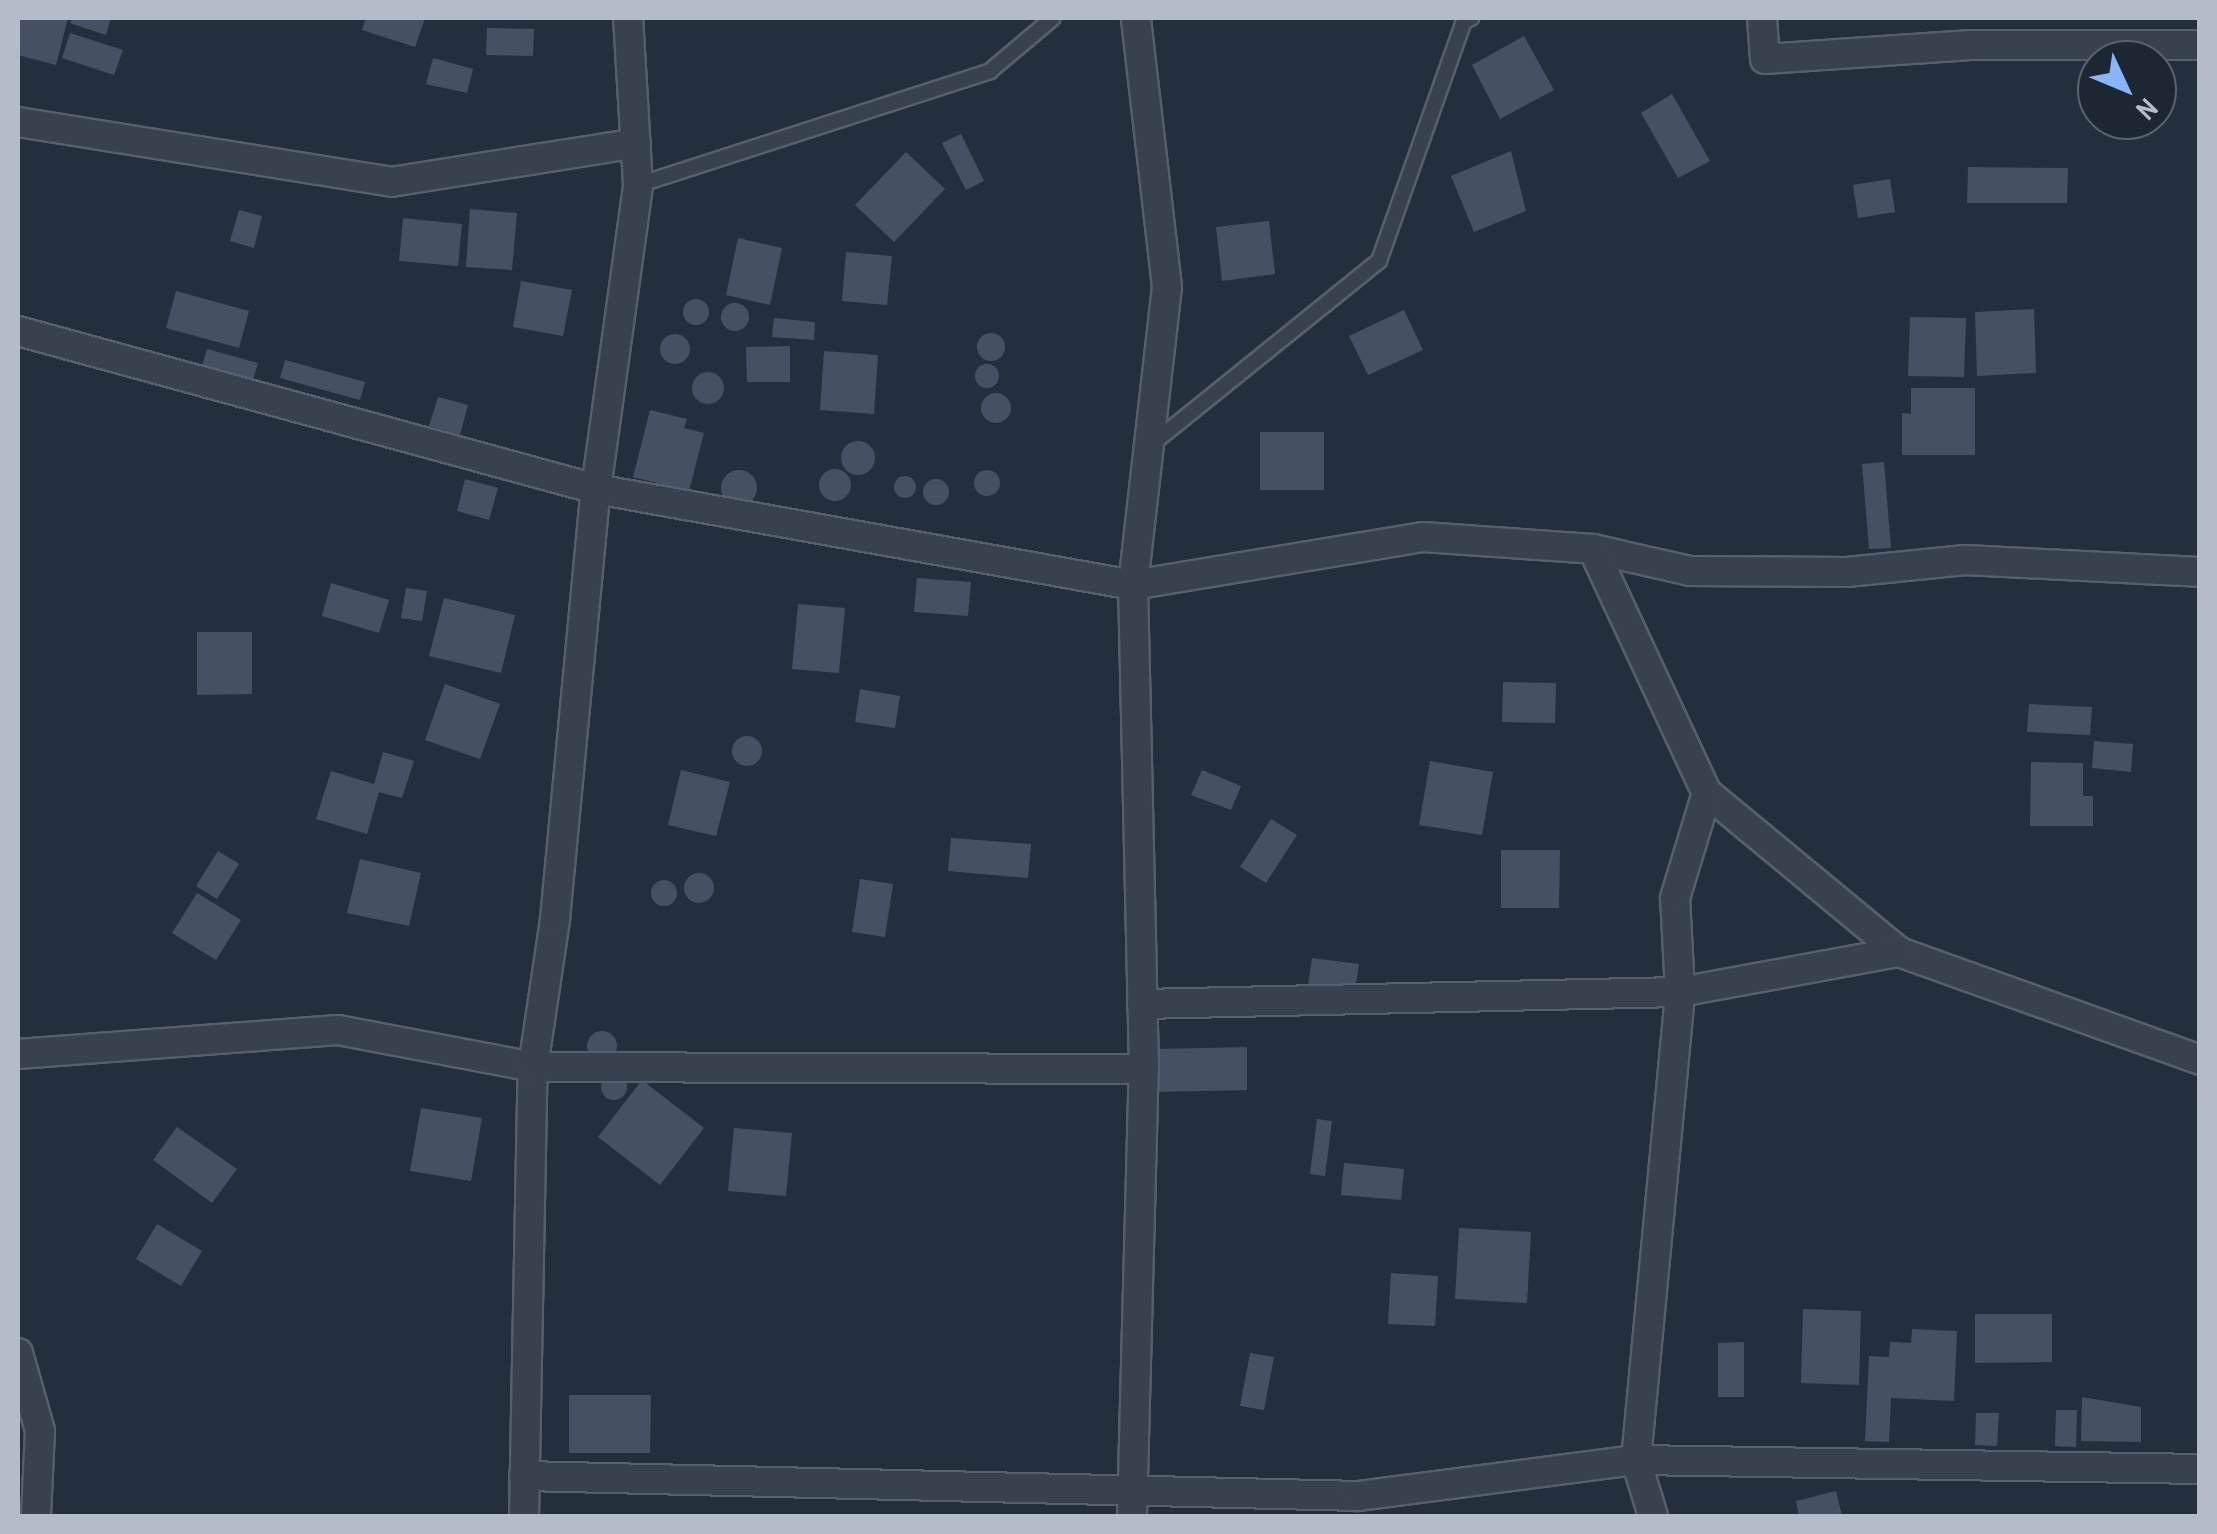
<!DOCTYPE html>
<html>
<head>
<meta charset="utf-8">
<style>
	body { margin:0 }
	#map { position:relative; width:2217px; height:1534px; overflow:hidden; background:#242f3e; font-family:"Archivo Narrow",sans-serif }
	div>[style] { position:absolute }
	.building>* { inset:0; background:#455162 }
	.round { border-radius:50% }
	.roads { filter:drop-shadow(2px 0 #565f6c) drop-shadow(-2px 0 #565f6c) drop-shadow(0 2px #565f6c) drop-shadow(0 -2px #565f6c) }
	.service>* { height:14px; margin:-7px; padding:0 7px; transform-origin:7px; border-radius:7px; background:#38414e }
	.minor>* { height:28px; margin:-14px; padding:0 14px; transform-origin:14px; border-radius:14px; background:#38414e }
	span { translate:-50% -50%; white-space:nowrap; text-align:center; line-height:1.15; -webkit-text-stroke:8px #1d2633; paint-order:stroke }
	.frame { position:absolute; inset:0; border:20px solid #b4bcc9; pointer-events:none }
	.north { position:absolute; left:2077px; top:40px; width:100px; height:100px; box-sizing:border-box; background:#1d2633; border:2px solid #59626f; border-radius:50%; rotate:134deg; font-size:28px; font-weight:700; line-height:40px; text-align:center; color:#b4bcc9 }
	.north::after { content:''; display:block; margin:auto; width:35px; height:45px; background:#8ab4f8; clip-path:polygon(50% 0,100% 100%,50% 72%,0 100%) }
</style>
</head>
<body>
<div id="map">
	<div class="building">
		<div style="clip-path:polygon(18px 18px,68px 18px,56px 65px,18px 55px)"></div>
		<div style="clip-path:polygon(72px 18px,111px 18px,106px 35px,70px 23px)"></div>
		<div style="clip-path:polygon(366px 18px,425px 18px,415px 47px,362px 30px)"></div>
		<div style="clip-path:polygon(487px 28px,534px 29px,533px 56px,486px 55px)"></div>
		<div style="clip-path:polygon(70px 33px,123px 50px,114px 75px,62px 58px)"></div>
		<div style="clip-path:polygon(1524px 36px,1554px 90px,1500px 119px,1472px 65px)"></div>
		<div style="clip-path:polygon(433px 58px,473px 69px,467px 93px,426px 84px)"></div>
		<div style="clip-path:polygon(1672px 94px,1710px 161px,1678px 178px,1641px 113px)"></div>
		<div style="clip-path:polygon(961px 134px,984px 181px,966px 190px,942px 143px)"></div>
		<div style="clip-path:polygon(1511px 151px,1526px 211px,1474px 232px,1451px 176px)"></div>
		<div style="clip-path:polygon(906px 152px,945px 189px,894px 242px,855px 205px)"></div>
		<div style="clip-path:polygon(1968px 167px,2068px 168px,2067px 203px,1967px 203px)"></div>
		<div style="clip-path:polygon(1890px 179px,1895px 212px,1858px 218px,1853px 185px)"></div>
		<div style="clip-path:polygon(470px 209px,517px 213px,512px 270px,466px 267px)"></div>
		<div style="clip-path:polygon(239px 210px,262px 216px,254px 248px,230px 241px)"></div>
		<div style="clip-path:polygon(403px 218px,462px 224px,458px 266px,399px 261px)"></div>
		<div style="clip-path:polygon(1269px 221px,1275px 274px,1222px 281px,1216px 227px)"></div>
		<div style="clip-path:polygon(738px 238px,782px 248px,770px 305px,726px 295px)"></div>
		<div style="clip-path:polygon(846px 252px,892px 256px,887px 305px,842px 301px)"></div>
		<div style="clip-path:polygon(521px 281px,572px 290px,563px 336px,513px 327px)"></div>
		<div style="clip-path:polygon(176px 291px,249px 311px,239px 348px,166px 328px)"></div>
		<div class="round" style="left:683px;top:299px;width:26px;height:26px"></div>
		<div class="round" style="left:721px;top:303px;width:28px;height:28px"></div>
		<div style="clip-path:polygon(2034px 309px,2036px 373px,1977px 376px,1975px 312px)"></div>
		<div style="clip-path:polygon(1404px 310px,1423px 350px,1368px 375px,1349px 336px)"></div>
		<div style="clip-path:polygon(1910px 317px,1966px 318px,1964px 377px,1908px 376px)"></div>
		<div style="clip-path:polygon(774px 318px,815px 322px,814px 340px,772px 337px)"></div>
		<div class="round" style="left:977px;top:333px;width:28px;height:28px"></div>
		<div class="round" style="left:660px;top:334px;width:30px;height:30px"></div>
		<div style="clip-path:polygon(790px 346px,790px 382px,747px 382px,746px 347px)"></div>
		<div style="clip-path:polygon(207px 349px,258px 363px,252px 383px,201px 370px)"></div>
		<div style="clip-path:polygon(824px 351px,878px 355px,874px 414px,820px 410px)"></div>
		<div style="clip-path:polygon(285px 360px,365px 382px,360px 400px,280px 378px)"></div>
		<div class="round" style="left:975px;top:364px;width:24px;height:24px"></div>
		<div class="round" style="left:692px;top:372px;width:32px;height:32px"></div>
		<div style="clip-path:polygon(1911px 388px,1975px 388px,1975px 455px,1902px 455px,1902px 413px,1911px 414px)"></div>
		<div class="round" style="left:981px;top:393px;width:30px;height:30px"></div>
		<div style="clip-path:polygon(438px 397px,468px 405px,460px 435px,429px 426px)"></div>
		<div style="clip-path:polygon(650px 410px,687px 419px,684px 428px,704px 433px,689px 491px,633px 477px)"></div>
		<div style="clip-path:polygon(1260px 432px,1324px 432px,1324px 490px,1260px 490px)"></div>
		<div class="round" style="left:841px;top:441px;width:34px;height:34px"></div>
		<div style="clip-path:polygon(1884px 462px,1891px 548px,1869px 549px,1862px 464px)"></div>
		<div class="round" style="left:819px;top:469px;width:32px;height:32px"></div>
		<div class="round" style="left:974px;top:470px;width:26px;height:26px"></div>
		<div class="round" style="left:721px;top:470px;width:36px;height:36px"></div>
		<div class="round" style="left:894px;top:476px;width:22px;height:22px"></div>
		<div class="round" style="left:923px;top:479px;width:26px;height:26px"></div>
		<div style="clip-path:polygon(465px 479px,498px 488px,489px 520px,457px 511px)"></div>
		<div style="clip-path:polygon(917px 578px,971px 582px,968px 616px,914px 612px)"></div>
		<div style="clip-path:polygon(331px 583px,389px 600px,379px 633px,322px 616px)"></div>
		<div style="clip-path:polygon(406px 588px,427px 591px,422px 621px,401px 618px)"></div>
		<div style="clip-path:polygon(444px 598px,515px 615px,501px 673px,429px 656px)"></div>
		<div style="clip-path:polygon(798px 604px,845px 608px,839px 673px,792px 669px)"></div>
		<div style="clip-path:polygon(197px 632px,252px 632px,252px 694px,197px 695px)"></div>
		<div style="clip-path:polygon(1503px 682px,1556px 683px,1555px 723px,1502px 722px)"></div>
		<div style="clip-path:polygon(445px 684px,500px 704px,480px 759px,425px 740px)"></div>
		<div style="clip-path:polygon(860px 689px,900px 696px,895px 728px,855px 722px)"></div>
		<div style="clip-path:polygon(2029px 704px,2092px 707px,2090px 735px,2027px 732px)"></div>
		<div class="round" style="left:732px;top:736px;width:30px;height:30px"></div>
		<div style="clip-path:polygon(2094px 741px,2133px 744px,2131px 772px,2092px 768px)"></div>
		<div style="clip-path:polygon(383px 752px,414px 761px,402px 798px,379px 792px,367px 834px,316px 819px,331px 771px,374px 784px)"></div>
		<div style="clip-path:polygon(1430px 761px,1493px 772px,1482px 835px,1419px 825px)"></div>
		<div style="clip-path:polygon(2031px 762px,2083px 763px,2083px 796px,2093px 796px,2093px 826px,2030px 826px)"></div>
		<div style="clip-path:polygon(681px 770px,730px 782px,716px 836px,668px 825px)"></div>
		<div style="clip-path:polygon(1202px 770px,1241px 786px,1231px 810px,1191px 795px)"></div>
		<div style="clip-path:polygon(1271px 819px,1297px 835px,1266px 883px,1240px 867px)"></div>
		<div style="clip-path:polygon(951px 838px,1031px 844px,1028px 878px,948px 871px)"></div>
		<div style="clip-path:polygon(1501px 850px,1560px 850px,1559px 908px,1501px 908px)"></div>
		<div style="clip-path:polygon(218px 851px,239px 864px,217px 899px,196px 886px)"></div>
		<div style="clip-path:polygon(360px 859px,421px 873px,409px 926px,347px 913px)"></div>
		<div class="round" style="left:684px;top:873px;width:30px;height:30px"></div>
		<div style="clip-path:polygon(860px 879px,893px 884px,885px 937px,852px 932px)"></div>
		<div class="round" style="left:651px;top:880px;width:26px;height:26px"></div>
		<div style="clip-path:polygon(197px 893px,241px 920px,216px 960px,172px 933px)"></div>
		<div style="clip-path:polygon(1312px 958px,1359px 964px,1355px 990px,1308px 985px)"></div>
		<div class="round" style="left:587px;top:1031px;width:30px;height:30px"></div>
		<div style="clip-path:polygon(1247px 1047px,1247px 1090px,1156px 1092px,1155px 1049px)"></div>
		<div class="round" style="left:601px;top:1074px;width:26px;height:26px"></div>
		<div style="clip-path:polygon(642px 1080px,704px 1128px,660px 1185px,598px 1137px)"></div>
		<div style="clip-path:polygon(421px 1108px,482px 1118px,471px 1181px,410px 1171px)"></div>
		<div style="clip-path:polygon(1317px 1119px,1332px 1121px,1325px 1176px,1310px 1174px)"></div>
		<div style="clip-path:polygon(177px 1127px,237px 1169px,212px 1203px,153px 1160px)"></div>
		<div style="clip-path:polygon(734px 1128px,792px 1133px,786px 1196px,728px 1191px)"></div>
		<div style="clip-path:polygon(1344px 1163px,1404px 1169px,1401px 1200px,1341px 1195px)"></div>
		<div style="clip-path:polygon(157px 1224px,202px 1251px,181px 1286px,136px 1259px)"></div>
		<div style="clip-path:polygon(1459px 1228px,1531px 1232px,1527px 1303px,1455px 1299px)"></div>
		<div style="clip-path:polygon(1391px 1273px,1438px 1276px,1435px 1326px,1388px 1324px)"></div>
		<div style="clip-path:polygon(1803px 1309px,1861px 1311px,1859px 1385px,1801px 1383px)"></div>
		<div style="clip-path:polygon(1975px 1314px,2052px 1314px,2052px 1362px,1975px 1363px)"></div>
		<div style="clip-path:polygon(1912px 1329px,1957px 1331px,1954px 1401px,1891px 1398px,1889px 1442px,1865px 1441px,1869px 1356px,1889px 1357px,1890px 1342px,1911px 1343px)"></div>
		<div style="clip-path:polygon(1744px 1342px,1744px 1397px,1718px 1397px,1718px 1343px)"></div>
		<div style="clip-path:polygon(1250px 1353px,1274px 1357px,1264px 1410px,1240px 1406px)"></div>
		<div style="clip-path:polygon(569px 1395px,651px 1395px,650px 1453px,569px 1453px)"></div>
		<div style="clip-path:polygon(2082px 1397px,2141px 1407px,2141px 1442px,2081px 1441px)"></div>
		<div style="clip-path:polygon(2056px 1410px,2077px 1410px,2076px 1447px,2055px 1446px)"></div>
		<div style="clip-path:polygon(1976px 1413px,1999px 1413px,1997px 1446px,1975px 1445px)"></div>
		<div style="clip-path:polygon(1836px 1491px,1842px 1516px,1799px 1516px,1796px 1501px)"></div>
	</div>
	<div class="roads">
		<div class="service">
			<div style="left:638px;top:185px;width:370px;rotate:-17.9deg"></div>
			<div style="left:990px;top:71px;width:82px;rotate:-40.1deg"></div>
			<div style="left:1152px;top:444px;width:292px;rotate:-38.9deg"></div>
			<div style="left:1379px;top:261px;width:255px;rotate:-70.5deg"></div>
			<div style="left:1464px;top:21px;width:8px;rotate:-23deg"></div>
		</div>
		<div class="minor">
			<div style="left:1762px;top:18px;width:41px;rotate:85.8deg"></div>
			<div style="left:1765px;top:59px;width:203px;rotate:-3.9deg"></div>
			<div style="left:1968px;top:45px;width:232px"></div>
			<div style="left:18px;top:122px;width:378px;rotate:9.1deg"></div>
			<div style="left:391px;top:182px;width:248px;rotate:-9deg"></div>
			<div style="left:18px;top:331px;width:599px;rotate:15.29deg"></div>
			<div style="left:596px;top:489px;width:546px;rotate:10.14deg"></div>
			<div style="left:1133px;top:585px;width:294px;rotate:-9.4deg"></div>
			<div style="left:1423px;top:537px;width:170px;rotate:4deg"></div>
			<div style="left:1593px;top:549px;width:99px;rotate:12.8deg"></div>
			<div style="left:1690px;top:571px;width:157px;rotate:0.4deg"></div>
			<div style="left:1847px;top:572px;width:119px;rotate:-5.8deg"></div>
			<div style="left:1965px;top:560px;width:235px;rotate:2.9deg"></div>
			<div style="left:1593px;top:549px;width:269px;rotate:65deg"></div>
			<div style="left:1707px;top:793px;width:249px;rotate:39.6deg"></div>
			<div style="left:1899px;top:952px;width:320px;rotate:19.7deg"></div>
			<div style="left:1142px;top:1004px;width:538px;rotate:-1.28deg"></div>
			<div style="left:1680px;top:992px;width:223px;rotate:-10.4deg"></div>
			<div style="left:18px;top:1054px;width:321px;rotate:-4.3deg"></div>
			<div style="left:338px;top:1030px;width:198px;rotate:10.7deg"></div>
			<div style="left:533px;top:1067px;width:611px;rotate:0.19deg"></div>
			<div style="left:18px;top:1353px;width:81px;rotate:74.2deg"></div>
			<div style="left:40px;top:1431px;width:85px;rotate:92.7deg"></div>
			<div style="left:524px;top:1476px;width:834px;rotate:1.37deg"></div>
			<div style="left:1358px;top:1496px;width:280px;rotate:-7.4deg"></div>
			<div style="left:1636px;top:1460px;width:564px;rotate:0.91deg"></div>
			<div style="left:524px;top:1516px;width:449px;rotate:-88.9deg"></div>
			<div style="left:533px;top:1067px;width:150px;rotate:-81.5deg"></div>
			<div style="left:555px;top:919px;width:432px;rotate:-84.6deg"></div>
			<div style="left:596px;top:489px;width:307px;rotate:-82.1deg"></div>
			<div style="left:638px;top:185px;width:167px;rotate:-93.4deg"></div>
			<div style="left:1132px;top:1516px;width:447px;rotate:-88.5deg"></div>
			<div style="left:1144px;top:1069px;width:484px;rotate:-91.3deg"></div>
			<div style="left:1133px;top:585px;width:300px;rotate:-83.5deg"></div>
			<div style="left:1167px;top:287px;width:271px;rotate:-96.6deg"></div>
			<div style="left:1653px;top:1516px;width:59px;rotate:-106.9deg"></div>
			<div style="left:1636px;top:1460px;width:470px;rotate:-84.6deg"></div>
			<div style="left:1680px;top:992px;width:94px;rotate:-93deg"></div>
			<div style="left:1675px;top:898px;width:110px;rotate:-73.1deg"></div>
		</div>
	</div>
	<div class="frame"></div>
	<div class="north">N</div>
</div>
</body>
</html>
